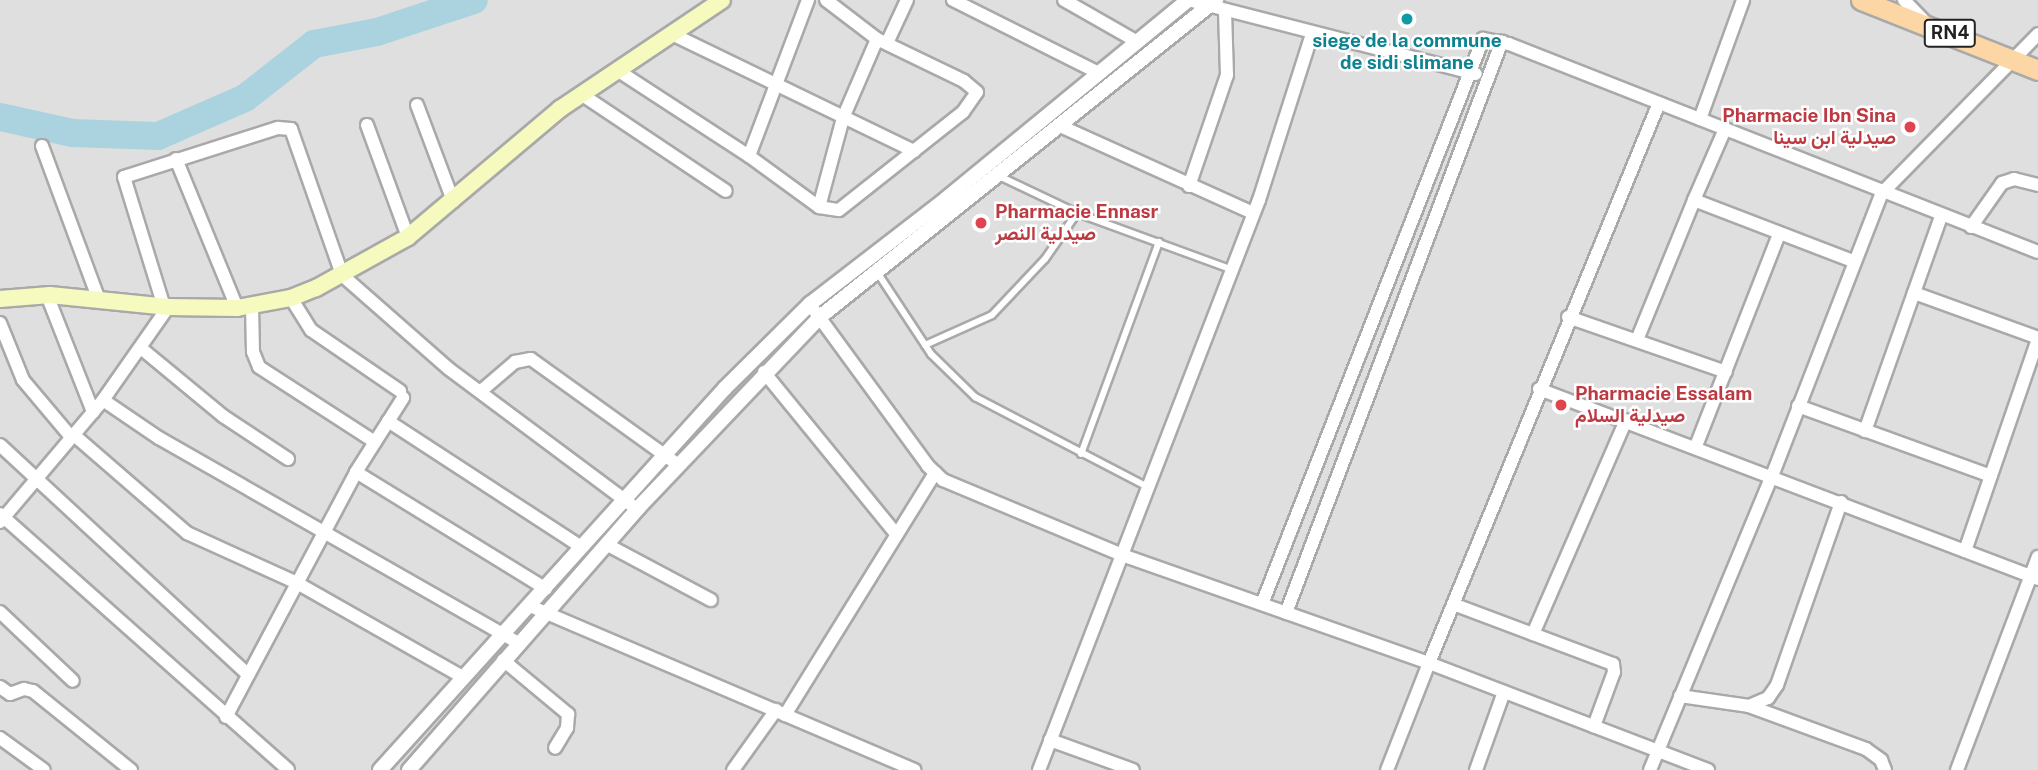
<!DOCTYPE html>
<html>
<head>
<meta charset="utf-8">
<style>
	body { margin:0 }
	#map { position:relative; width:2038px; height:770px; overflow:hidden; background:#f2efe9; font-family:"Public Sans",Vazirmatn,sans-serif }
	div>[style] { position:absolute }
	.residential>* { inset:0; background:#e0dfdf }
	.river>* { height:28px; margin:-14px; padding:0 14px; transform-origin:14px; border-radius:14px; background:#aad3df }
	.roads { filter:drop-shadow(2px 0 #a9a9a9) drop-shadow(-2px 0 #a9a9a9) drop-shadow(0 2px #a9a9a9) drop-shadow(0 -2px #a9a9a9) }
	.service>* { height:6px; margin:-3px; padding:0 3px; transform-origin:3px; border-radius:3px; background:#fff }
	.minor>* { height:12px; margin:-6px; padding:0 6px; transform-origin:6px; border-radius:6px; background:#fff }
	.tertiary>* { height:14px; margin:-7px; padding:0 7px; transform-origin:7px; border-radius:7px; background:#fff }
	.secondary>* { height:16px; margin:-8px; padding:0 8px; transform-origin:8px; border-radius:8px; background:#f7fabf }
	.primary>* { height:19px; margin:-9.5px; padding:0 9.5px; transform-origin:9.5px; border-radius:9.5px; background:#fcd6a4 }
	.dots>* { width:19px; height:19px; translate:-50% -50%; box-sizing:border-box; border:4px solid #fff; border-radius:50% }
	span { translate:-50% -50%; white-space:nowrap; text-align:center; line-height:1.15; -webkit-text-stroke:5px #fff; paint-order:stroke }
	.shield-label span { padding:2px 5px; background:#fff; border:2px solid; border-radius:5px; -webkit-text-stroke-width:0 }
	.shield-label { font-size:18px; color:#222; font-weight:700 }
	.culture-label { font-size:19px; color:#0d838f; font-weight:700 }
	.health-label { font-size:19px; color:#be3a42; font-weight:700 }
	.right { translate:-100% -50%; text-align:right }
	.left { translate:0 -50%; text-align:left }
</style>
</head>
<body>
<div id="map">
	<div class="residential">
		<div style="clip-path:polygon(0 0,2038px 0,2038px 770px,0 770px)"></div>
	</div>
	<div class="river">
		<div style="left:0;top:117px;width:74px;rotate:12.5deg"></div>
		<div style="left:72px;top:133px;width:86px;rotate:2deg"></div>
		<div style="left:158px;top:136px;width:95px;rotate:-23.6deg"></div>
		<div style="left:245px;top:98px;width:88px;rotate:-38deg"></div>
		<div style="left:314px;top:44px;width:64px;rotate:-10.8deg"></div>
		<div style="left:377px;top:32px;width:102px;rotate:-18.3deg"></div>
	</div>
	<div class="roads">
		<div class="service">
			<div style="left:997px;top:175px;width:89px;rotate:25.4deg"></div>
			<div style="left:1077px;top:213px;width:163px;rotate:20.1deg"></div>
			<div style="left:877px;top:272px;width:98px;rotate:56.6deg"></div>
			<div style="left:931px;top:354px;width:62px;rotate:44.3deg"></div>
			<div style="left:975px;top:397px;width:195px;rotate:27.5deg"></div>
			<div style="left:925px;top:345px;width:73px;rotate:-24.1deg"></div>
			<div style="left:992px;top:315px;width:77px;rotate:-46.6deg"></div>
			<div style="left:1045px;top:259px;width:56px;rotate:-55.2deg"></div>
			<div style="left:1081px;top:454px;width:226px;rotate:-69.8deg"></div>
		</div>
		<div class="minor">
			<div style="left:953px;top:0;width:161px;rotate:26.6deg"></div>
			<div style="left:1064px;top:0;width:83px;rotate:29.7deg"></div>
			<div style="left:1188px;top:0;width:297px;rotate:14.4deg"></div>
			<div style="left:1904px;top:0;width:30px;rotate:46deg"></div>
			<div style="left:672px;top:34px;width:269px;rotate:25.8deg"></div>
			<div style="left:887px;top:43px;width:47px;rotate:-65.1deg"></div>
			<div style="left:617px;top:70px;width:158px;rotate:33.1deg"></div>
			<div style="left:749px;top:156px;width:87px;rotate:36.1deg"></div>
			<div style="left:819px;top:207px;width:20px;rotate:9deg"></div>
			<div style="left:839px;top:210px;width:158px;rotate:-38.3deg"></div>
			<div style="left:963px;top:112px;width:24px;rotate:-55deg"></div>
			<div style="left:977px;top:92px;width:17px;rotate:-140deg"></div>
			<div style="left:964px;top:81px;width:97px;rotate:-154.2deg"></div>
			<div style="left:877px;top:39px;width:64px;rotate:-142.6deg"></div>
			<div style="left:581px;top:94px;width:174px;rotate:33.8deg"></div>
			<div style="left:1659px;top:103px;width:605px;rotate:112.33deg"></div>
			<div style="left:1429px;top:663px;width:299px;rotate:21deg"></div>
			<div style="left:417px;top:105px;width:103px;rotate:69.4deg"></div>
			<div style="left:1700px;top:119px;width:127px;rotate:-70.1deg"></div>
			<div style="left:367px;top:125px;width:119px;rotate:69.9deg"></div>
			<div style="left:1058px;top:125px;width:214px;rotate:24.3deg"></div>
			<div style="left:1725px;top:129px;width:77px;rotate:113.6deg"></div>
			<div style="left:1694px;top:200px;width:170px;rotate:21deg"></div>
			<div style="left:42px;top:146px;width:164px;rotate:69.7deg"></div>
			<div style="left:749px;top:156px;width:167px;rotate:-69.3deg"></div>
			<div style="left:176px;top:159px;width:161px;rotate:67.7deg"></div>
			<div style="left:1189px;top:186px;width:117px;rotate:-71.1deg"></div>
			<div style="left:1227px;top:75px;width:64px;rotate:-91.8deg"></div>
			<div style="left:819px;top:207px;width:92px;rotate:-74.9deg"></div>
			<div style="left:843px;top:118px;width:86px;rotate:-66.7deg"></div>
			<div style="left:1971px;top:227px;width:54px;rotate:-54.8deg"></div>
			<div style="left:2002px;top:183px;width:13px;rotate:-18deg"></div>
			<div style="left:2014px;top:179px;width:25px;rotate:14deg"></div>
			<div style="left:1914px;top:293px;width:132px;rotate:19.9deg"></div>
			<div style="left:47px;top:295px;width:126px;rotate:68.5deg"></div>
			<div style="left:291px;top:298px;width:38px;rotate:58deg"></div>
			<div style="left:311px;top:330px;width:108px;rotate:34.4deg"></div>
			<div style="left:252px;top:305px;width:47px;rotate:88.8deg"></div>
			<div style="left:253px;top:352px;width:16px;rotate:68deg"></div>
			<div style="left:259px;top:367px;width:138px;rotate:32.9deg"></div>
			<div style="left:164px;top:307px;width:136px;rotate:-107.1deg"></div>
			<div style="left:124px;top:177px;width:162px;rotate:-17.7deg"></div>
			<div style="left:278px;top:128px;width:13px;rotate:4deg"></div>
			<div style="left:291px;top:129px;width:155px;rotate:70.7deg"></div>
			<div style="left:342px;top:275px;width:142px;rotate:41.3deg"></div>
			<div style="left:449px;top:369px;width:234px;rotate:36.7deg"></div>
			<div style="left:814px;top:310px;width:193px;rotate:53.8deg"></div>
			<div style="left:928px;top:466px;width:21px;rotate:43deg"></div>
			<div style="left:943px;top:480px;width:194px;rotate:22.7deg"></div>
			<div style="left:1122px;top:555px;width:325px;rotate:19.4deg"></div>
			<div style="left:1429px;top:663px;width:115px;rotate:111.4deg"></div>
			<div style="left:1568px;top:317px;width:167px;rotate:19.2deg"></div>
			<div style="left:0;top:323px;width:61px;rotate:68deg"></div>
			<div style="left:23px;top:380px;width:75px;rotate:49.9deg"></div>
			<div style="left:1637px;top:340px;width:151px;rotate:-67.8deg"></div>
			<div style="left:142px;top:349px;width:105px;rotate:39.6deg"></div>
			<div style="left:223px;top:416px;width:78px;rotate:33.5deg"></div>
			<div style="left:764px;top:372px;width:210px;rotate:50.8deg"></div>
			<div style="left:1539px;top:389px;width:534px;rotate:20.84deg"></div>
			<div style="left:481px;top:391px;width:45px;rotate:-40.5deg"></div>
			<div style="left:515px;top:362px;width:16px;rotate:-11deg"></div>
			<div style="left:531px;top:359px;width:180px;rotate:35.7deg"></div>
			<div style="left:103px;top:400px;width:68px;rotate:34.2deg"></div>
			<div style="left:159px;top:438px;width:413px;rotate:29.7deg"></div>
			<div style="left:1798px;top:406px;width:205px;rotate:19.9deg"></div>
			<div style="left:388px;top:421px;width:229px;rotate:33.1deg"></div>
			<div style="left:1865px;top:431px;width:228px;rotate:-70.5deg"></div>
			<div style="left:74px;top:435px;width:150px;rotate:40.9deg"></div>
			<div style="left:187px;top:533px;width:121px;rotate:24.4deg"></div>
			<div style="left:297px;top:583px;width:192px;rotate:29.6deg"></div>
			<div style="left:0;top:445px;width:338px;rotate:42.8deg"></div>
			<div style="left:1696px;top:446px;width:228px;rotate:-68.6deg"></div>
			<div style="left:356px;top:472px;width:223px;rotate:31.6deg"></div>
			<div style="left:0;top:514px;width:385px;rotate:41.6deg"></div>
			<div style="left:0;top:522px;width:160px;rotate:-49.8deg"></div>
			<div style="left:103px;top:400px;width:113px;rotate:-55deg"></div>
			<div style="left:606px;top:544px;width:119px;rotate:28.1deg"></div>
			<div style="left:1965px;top:551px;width:224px;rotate:-71deg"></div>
			<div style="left:1262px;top:604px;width:607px;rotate:-68.64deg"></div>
			<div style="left:1483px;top:39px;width:26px;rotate:11deg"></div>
			<div style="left:1509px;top:44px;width:568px;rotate:21.46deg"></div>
			<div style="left:1453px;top:604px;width:171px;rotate:20.6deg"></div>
			<div style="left:1613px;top:664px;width:8px;rotate:83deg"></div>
			<div style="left:1614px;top:672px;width:58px;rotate:110.3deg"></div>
			<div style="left:530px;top:606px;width:418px;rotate:23.1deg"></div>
			<div style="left:0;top:612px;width:100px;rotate:43.4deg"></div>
			<div style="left:1286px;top:613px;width:611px;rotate:-69.31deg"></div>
			<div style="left:1533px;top:634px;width:233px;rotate:-66.5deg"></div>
			<div style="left:503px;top:660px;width:85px;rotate:39.7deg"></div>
			<div style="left:568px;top:714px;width:14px;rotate:94deg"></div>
			<div style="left:567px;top:728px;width:23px;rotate:121deg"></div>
			<div style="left:0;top:687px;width:12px;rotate:35deg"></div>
			<div style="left:10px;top:694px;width:15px;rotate:-20deg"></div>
			<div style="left:24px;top:689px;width:9px;rotate:13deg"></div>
			<div style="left:33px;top:691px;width:126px;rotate:38.9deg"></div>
			<div style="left:1680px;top:696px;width:70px;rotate:8.2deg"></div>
			<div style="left:1749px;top:706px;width:21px;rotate:-23deg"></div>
			<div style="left:1768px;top:698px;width:16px;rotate:-55deg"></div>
			<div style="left:1777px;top:685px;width:194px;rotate:-70.7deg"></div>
			<div style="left:1749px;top:706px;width:125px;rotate:20.2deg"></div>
			<div style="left:1866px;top:749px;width:19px;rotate:36deg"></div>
			<div style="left:1881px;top:760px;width:11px;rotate:68deg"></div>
			<div style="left:785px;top:715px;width:285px;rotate:-58.2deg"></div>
			<div style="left:226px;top:717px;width:277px;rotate:-62deg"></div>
			<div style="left:356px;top:472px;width:88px;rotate:-57.6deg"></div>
			<div style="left:0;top:738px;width:54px;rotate:36deg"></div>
			<div style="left:1050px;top:740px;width:88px;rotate:19.9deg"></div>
			<div style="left:733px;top:770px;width:74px;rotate:-54.4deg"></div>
			<div style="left:1039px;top:770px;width:611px;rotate:-68.9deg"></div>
			<div style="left:1259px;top:200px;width:174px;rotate:-72.3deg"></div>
			<div style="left:1476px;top:770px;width:83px;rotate:-70.3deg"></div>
			<div style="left:1650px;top:770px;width:318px;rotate:-67.5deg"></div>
			<div style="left:1772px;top:476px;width:304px;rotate:-68.8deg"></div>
			<div style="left:1882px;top:193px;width:223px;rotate:-45.5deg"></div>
			<div style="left:1957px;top:770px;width:228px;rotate:-69.2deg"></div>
		</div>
		<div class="tertiary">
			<div style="left:380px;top:770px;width:515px;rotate:-47.91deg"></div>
			<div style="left:725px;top:388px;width:120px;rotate:-44.7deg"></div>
			<div style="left:810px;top:304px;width:173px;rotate:-37.7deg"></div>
			<div style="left:947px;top:198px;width:312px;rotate:-39.4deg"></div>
			<div style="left:409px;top:770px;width:349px;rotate:-48.8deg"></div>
			<div style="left:639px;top:507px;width:264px;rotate:-46.4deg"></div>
			<div style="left:821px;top:316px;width:506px;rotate:-38.66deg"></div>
		</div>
		<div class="secondary">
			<div style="left:0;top:299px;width:50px;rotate:-4.6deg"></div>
			<div style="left:50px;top:295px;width:119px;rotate:5.8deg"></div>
			<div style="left:168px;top:307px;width:69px;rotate:0.8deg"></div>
			<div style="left:237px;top:308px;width:55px;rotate:-10.5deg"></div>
			<div style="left:291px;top:298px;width:27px;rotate:-22deg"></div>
			<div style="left:316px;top:288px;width:105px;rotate:-29deg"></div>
			<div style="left:408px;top:237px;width:199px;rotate:-40.1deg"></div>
			<div style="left:560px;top:109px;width:195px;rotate:-33.9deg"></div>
		</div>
		<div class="primary">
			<div style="left:1861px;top:0;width:190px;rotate:21.6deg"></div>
		</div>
	</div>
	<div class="dots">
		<div style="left:1407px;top:19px;background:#0f9aa8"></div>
		<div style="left:1910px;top:127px;background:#e0444e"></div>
		<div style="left:981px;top:223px;background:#e0444e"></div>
		<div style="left:1561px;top:405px;background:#e0444e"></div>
	</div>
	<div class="shield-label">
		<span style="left:1950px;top:33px">RN4</span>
	</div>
	<div class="culture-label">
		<span style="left:1407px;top:52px">siege de la commune<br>de sidi slimane</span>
	</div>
	<div class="health-label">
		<span class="right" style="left:1896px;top:127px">Pharmacie Ibn Sina<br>صيدلية ابن سينا</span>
		<span class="left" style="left:995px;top:223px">Pharmacie Ennasr<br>صيدلية النصر</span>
		<span class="left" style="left:1575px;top:405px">Pharmacie Essalam<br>صيدلية السلام</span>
	</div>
</div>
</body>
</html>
